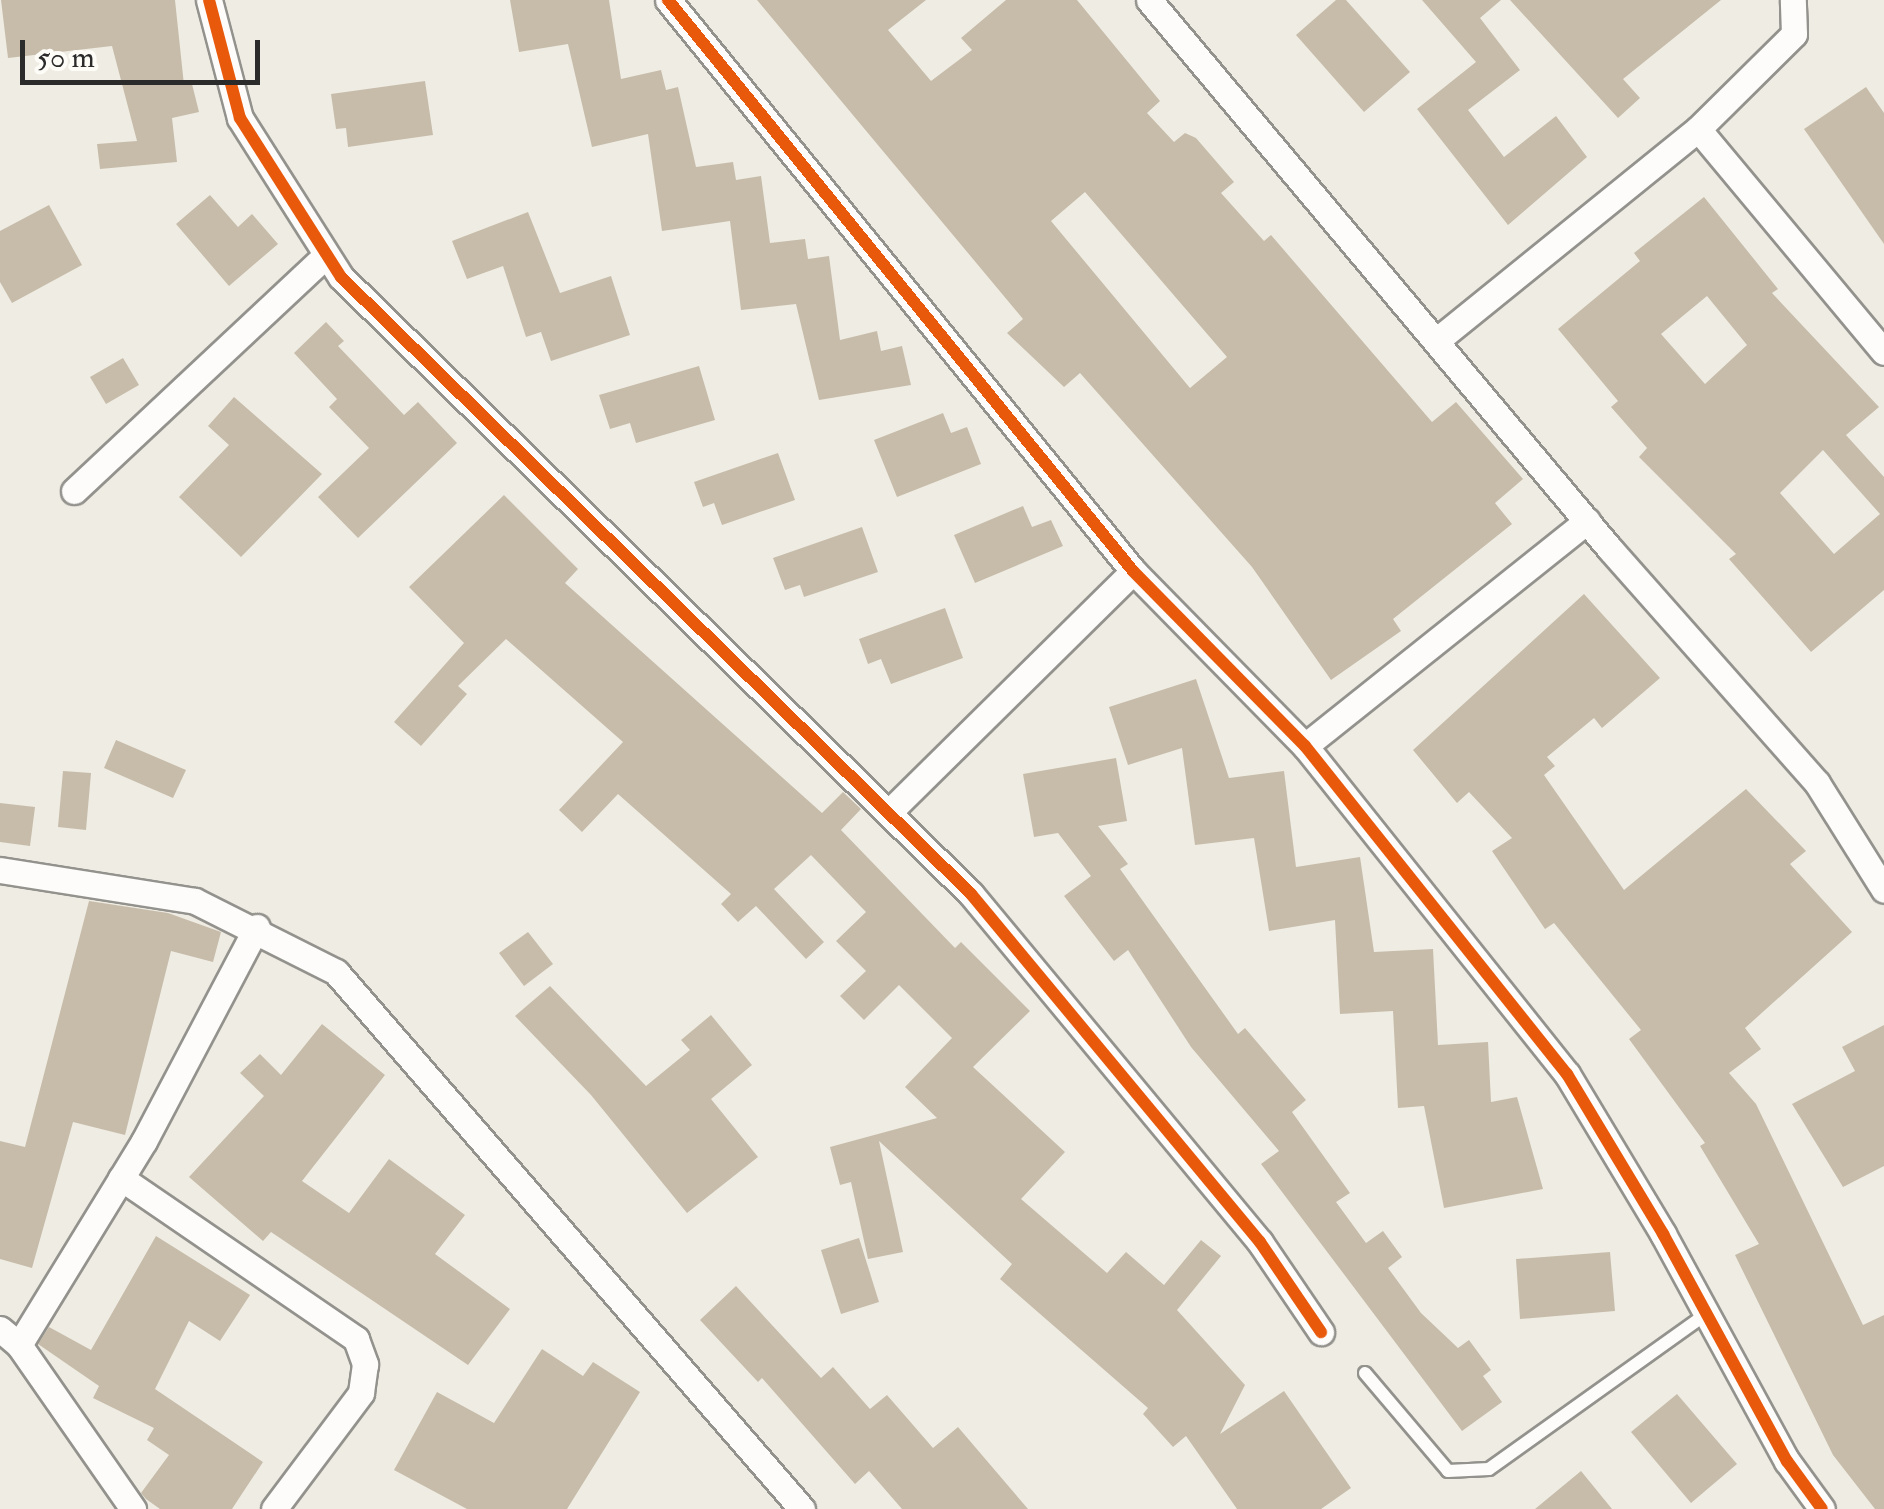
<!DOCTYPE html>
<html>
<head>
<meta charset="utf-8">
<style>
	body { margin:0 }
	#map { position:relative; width:1884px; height:1509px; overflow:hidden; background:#efece3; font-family:"IM FELL Double Pica",serif }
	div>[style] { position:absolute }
	.building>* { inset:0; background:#c7bcaa }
	.roads { filter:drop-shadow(2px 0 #93928d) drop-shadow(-2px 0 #93928d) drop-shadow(0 2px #93928d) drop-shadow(0 -2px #93928d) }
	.lane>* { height:12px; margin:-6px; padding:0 6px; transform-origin:6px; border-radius:6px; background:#fdfcfb }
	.street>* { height:25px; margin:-12.5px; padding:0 12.5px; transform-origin:12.5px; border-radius:12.5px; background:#fdfcfb }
	.cycleway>* { height:12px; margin:-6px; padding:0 6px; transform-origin:6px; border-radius:6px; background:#e8590c }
	span { translate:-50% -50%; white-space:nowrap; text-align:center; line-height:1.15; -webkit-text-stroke:9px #fdfcf7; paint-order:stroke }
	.scale { position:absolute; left:20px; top:40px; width:240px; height:45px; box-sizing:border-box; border:5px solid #2b2b2b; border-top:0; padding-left:12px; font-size:30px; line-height:35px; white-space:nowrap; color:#2b2b2b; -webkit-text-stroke:8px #fdfcf7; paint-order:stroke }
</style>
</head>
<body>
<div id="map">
	<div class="building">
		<div style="clip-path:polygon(1px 0,175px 0,184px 85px,192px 84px,199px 112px,172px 118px,177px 162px,100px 169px,97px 144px,137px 141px,112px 46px,8px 58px)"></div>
		<div style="clip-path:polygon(510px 0,609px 0,621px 79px,661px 70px,666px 90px,678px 87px,696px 167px,733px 162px,736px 180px,761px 176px,770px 243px,805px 239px,808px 259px,829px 256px,840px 340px,877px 331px,881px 351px,902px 346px,911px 385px,819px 400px,796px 304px,741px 310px,730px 221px,662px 231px,648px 134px,592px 147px,568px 44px,519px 52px)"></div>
		<div style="clip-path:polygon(evenodd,757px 0,926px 0,888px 30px,931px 81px,972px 50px,961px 38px,1006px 0,1077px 0,1160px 101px,1147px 113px,1174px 142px,1185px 133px,1196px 138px,1234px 182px,1221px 193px,1264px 241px,1271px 235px,1432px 422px,1456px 402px,1523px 479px,1495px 503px,1512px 524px,1393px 619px,1401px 631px,1331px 680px,1252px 567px,1080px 373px,1064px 387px,1007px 333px,1023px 319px,757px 0,1085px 192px,1227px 357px,1190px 388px,1051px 221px,1085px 192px)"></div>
		<div style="clip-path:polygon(1336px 0,1346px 0,1410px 72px,1364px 112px,1296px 35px)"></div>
		<div style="clip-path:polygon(1422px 0,1501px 0,1480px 18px,1520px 70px,1468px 110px,1504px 157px,1556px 116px,1587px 157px,1508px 225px,1417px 109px,1476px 62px)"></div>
		<div style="clip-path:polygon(1510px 0,1721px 0,1623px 79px,1640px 98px,1618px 118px)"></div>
		<div style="clip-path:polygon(425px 81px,433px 135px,348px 147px,346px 128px,336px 129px,331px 94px)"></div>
		<div style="clip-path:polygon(1866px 87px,1884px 113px,1884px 244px,1804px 129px)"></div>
		<div style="clip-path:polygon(210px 195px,238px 227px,252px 214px,278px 244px,229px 286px,176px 224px)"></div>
		<div style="clip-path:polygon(evenodd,1704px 197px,1778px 289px,1772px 293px,1879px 407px,1846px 435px,1884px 477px,1884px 590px,1811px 652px,1729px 559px,1736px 554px,1639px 457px,1647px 448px,1611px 407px,1618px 401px,1558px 329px,1640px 261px,1634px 253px,1704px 197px,1707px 296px,1747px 345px,1705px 384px,1661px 334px,1707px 296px,1704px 197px,1823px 450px,1880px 514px,1834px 554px,1780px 493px,1823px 450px)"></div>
		<div style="clip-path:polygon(49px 205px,82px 265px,12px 303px,0 282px,0 231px)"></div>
		<div style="clip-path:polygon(528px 212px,560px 293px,611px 276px,630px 335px,551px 361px,541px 332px,526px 337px,503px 266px,467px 279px,452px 241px)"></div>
		<div style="clip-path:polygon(326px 322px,344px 341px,338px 346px,404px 415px,418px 402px,457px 443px,358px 538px,318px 497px,369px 448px,329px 407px,337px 399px,294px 353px)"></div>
		<div style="clip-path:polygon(123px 358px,139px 385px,106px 404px,90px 377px)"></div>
		<div style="clip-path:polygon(699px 366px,715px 420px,636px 443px,630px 423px,610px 429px,599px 395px)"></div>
		<div style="clip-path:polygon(234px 397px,322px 474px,241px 557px,179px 497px,229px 445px,208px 426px)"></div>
		<div style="clip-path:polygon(943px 413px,951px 433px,967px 427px,981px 464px,897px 497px,874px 440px)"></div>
		<div style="clip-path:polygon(778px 453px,795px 500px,722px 525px,714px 503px,703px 507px,694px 482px)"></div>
		<div style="clip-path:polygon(504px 495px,578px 569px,565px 583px,822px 813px,843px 792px,861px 809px,841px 830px,955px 948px,961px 942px,1030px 1011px,973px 1067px,1065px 1152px,1021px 1199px,1107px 1273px,1126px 1252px,1164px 1285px,1201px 1240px,1221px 1256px,1177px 1310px,1245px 1385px,1220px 1434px,1284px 1391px,1351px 1488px,1321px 1509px,1237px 1509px,1186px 1436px,1173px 1447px,1143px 1414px,1148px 1408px,1000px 1279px,1012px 1264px,879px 1141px,903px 1252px,868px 1259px,851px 1182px,840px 1185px,830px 1147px,937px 1118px,905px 1087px,952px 1038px,899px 985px,864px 1020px,840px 996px,866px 971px,836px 941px,866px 912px,811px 855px,774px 889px,824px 942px,806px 959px,756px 906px,738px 922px,721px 904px,731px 894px,618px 794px,582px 832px,559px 810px,623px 742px,506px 639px,458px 686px,467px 694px,421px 746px,394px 722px,464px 643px,409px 587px)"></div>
		<div style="clip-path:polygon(1023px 506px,1032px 527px,1051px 520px,1063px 546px,975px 583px,954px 535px)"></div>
		<div style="clip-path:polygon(862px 527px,878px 572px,804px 597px,800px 585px,785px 590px,773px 558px)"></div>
		<div style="clip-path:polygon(1584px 594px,1660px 678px,1602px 728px,1594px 718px,1547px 757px,1555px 766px,1544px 775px,1624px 890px,1746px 789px,1806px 851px,1790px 864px,1852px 932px,1745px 1028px,1761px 1049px,1729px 1073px,1756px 1104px,1863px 1325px,1884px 1315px,1884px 1509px,1875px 1509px,1833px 1455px,1735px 1255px,1759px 1244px,1700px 1146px,1705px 1143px,1629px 1039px,1641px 1030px,1554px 923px,1545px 929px,1492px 851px,1512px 838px,1469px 792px,1457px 803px,1413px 750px)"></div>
		<div style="clip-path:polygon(945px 608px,963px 658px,891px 684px,881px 659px,868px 664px,859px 639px)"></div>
		<div style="clip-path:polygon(1196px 679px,1229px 778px,1284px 771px,1296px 867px,1360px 857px,1374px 952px,1433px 949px,1438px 1045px,1488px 1042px,1491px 1102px,1517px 1097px,1543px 1189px,1444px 1208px,1424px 1106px,1398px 1108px,1393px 1011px,1340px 1014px,1335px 920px,1269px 931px,1254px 838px,1195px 845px,1182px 748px,1128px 765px,1109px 707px)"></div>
		<div style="clip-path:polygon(116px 740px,186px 770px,173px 798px,104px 768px)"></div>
		<div style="clip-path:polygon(1116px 758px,1127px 821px,1098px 826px,1128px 864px,1120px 869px,1238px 1034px,1245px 1028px,1306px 1100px,1292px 1112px,1350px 1193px,1336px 1202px,1366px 1243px,1383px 1231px,1402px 1257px,1388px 1268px,1421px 1313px,1458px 1348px,1469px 1340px,1491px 1370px,1483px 1376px,1502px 1402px,1462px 1431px,1261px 1164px,1279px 1151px,1191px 1047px,1128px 950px,1114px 961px,1064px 896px,1091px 876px,1058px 833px,1034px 837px,1023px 774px)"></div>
		<div style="clip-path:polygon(63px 771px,91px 773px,86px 830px,58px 827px)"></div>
		<div style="clip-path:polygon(0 803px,35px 807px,30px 846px,0 842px)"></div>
		<div style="clip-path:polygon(89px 901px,168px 913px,221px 932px,213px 962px,171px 951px,125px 1135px,73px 1122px,32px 1268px,0 1259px,0 1141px,25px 1147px)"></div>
		<div style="clip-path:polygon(528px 932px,553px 964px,524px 986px,499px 953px)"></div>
		<div style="clip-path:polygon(550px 986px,646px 1086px,690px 1050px,681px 1040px,711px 1015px,752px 1065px,711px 1099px,758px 1157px,687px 1213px,591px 1095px,515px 1016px)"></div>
		<div style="clip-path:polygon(322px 1024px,385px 1075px,302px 1181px,349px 1213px,389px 1159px,465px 1215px,435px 1254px,510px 1309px,468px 1365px,271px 1232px,263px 1241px,189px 1177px,264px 1096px,240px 1073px,260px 1054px,281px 1075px)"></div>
		<div style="clip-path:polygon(1884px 1025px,1884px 1166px,1843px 1187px,1792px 1104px,1855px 1071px,1842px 1047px)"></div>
		<div style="clip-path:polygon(156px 1236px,250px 1295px,220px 1341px,189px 1321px,155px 1389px,263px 1462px,232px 1509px,160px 1509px,146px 1499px,141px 1493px,169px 1455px,147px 1440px,154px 1428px,93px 1398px,99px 1386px,38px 1344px,49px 1327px,91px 1350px)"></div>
		<div style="clip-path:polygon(859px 1238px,879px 1302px,841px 1314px,821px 1250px)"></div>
		<div style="clip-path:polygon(1610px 1252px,1615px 1311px,1520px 1319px,1516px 1259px)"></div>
		<div style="clip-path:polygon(736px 1286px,821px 1378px,833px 1367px,870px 1409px,887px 1395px,933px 1448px,958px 1427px,1028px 1509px,902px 1509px,869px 1471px,855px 1484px,762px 1378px,758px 1382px,700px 1320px)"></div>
		<div style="clip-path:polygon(542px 1349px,583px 1376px,593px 1362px,640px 1392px,567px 1509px,467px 1509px,394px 1470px,437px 1392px,494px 1423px)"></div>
		<div style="clip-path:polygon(1677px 1394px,1737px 1464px,1691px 1503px,1631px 1432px)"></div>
		<div style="clip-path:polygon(1581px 1471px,1612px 1509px,1535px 1509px)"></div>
	</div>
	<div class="roads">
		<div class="lane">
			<div style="left:1365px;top:1373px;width:128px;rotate:49.7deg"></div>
			<div style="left:1448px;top:1471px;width:41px;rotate:-2.8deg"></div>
			<div style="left:1489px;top:1469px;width:267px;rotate:-35.5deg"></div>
		</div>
		<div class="street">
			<div style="left:209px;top:0;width:122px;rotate:75.3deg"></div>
			<div style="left:240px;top:118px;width:188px;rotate:57.6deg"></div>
			<div style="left:341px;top:277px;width:882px;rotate:44.4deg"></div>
			<div style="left:971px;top:894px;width:452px;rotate:50.3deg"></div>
			<div style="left:1260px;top:1242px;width:109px;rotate:55.9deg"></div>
			<div style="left:668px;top:0;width:736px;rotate:50.84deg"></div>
			<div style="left:1133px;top:571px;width:245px;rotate:45.5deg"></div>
			<div style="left:1305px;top:746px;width:420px;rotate:51.4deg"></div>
			<div style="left:1567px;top:1074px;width:187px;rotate:59deg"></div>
			<div style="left:1663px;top:1234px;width:259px;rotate:61.4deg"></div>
			<div style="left:1787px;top:1461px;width:59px;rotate:53.9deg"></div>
			<div style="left:1149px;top:0;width:717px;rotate:49.98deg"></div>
			<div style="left:1610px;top:549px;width:312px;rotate:48.5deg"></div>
			<div style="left:1817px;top:783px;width:126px;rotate:57.9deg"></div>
			<div style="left:1698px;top:129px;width:290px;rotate:50.2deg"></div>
			<div style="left:1436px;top:341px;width:337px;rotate:-39deg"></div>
			<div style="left:1698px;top:129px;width:135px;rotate:-44.7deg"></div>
			<div style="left:1794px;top:34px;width:34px;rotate:-92deg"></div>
			<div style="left:74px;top:491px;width:344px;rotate:-43.1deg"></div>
			<div style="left:1305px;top:746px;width:361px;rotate:-38.6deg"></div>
			<div style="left:889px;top:812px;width:343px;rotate:-44.6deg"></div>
			<div style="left:0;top:870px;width:197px;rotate:9deg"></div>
			<div style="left:195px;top:901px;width:158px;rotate:26.7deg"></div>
			<div style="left:336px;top:972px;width:711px;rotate:49.05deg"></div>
			<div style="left:121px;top:1178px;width:285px;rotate:34.4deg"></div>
			<div style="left:356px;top:1339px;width:27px;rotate:70deg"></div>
			<div style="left:365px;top:1364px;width:29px;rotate:98deg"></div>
			<div style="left:361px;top:1393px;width:145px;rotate:126.9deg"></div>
			<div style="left:0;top:1329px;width:25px;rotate:40deg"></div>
			<div style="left:19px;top:1345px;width:200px;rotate:55.2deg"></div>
			<div style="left:19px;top:1345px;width:239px;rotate:-58.5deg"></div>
			<div style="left:144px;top:1141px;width:242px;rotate:-62.2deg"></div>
		</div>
	</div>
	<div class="cycleway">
		<div style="left:209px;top:0;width:122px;rotate:75.3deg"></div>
		<div style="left:240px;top:118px;width:188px;rotate:57.6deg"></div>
		<div style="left:341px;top:277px;width:882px;rotate:44.4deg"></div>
		<div style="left:971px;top:894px;width:452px;rotate:50.3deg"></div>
		<div style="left:1260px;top:1242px;width:109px;rotate:55.9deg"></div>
		<div style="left:668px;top:0;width:736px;rotate:50.84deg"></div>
		<div style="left:1133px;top:571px;width:245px;rotate:45.5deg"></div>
		<div style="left:1305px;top:746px;width:420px;rotate:51.4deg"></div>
		<div style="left:1567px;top:1074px;width:187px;rotate:59deg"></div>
		<div style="left:1663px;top:1234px;width:259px;rotate:61.4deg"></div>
		<div style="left:1787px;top:1461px;width:59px;rotate:53.9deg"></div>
	</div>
	<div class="scale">50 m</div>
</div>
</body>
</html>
